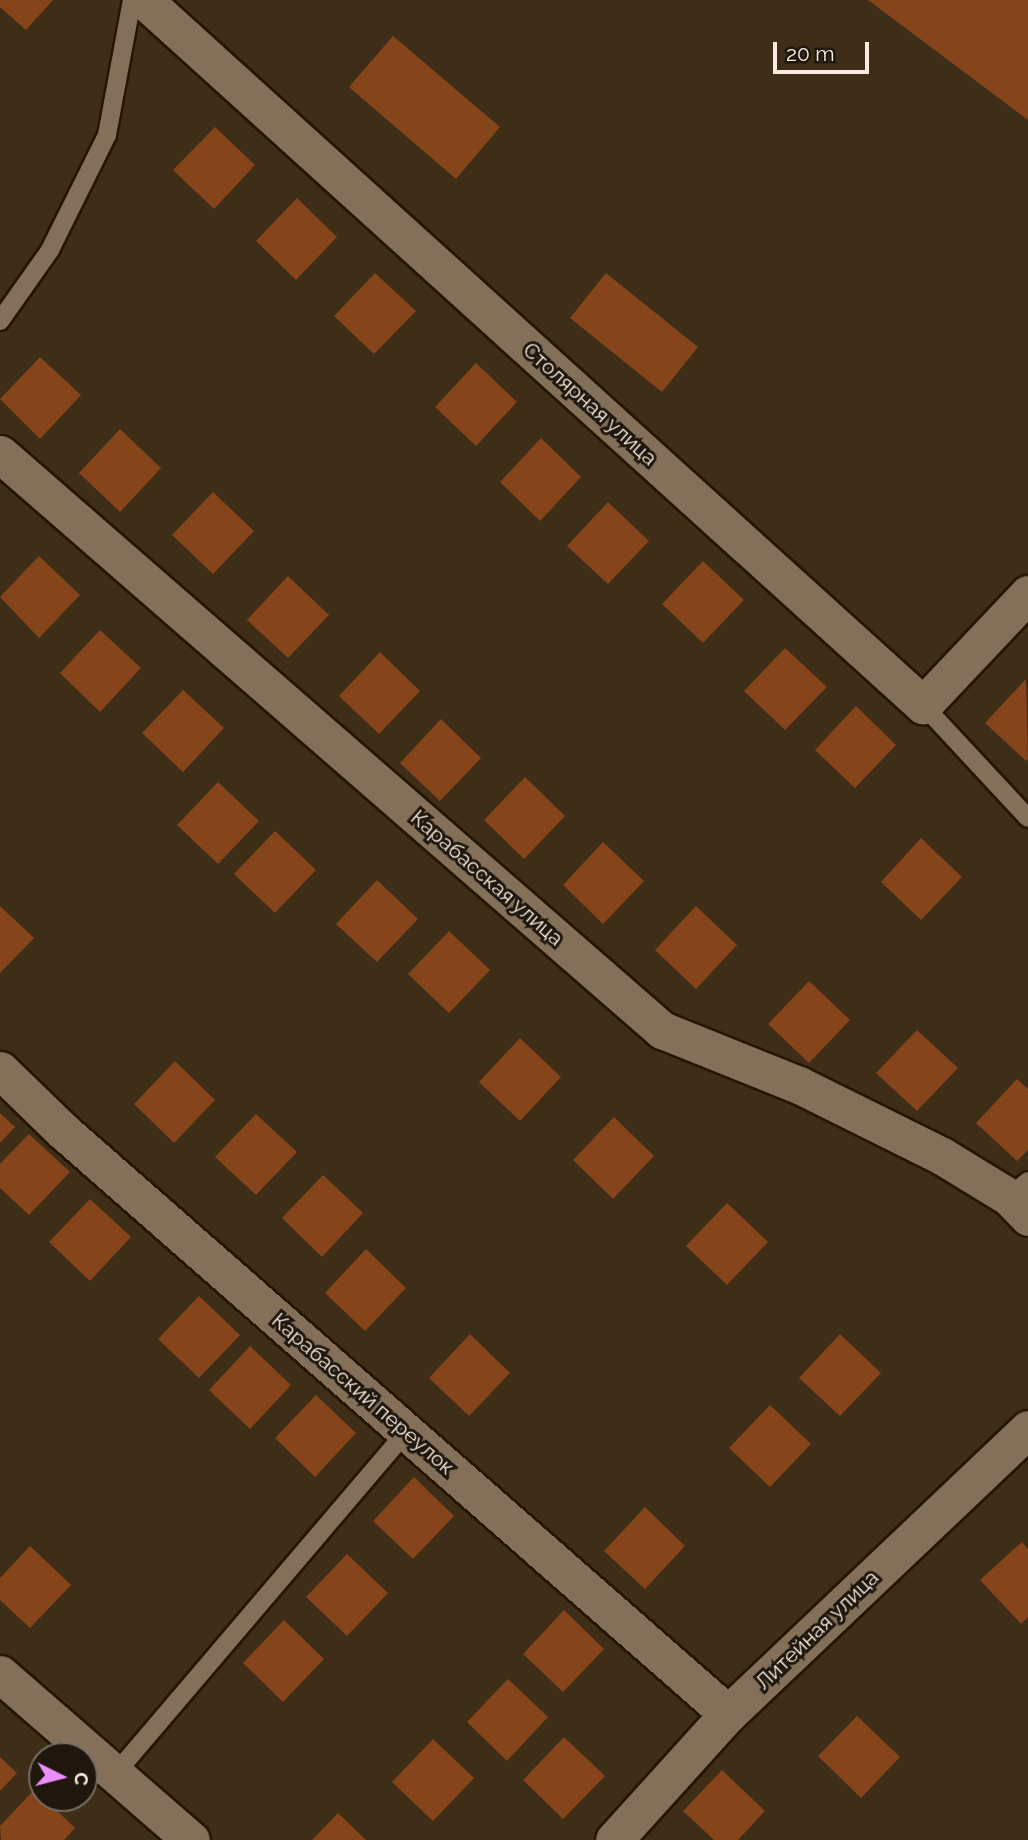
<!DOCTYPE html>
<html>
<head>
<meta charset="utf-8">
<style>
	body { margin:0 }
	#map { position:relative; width:1028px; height:1840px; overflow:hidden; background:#3e2d17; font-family:Raleway,sans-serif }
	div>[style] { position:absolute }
	.building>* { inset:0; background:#854419 }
	.roads { filter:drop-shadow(2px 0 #251501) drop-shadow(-2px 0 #251501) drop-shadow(0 2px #251501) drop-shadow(0 -2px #251501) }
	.service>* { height:18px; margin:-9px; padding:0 9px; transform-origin:9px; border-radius:9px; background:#847058 }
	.minor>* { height:37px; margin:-18.5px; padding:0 18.5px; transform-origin:18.5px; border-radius:18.5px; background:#847058 }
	span { translate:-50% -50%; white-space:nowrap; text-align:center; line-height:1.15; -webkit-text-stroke:6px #1f170d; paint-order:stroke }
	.street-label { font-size:21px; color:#f9ede0 }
	.north { position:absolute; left:28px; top:1742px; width:70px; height:70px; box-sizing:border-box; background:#1f170d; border:2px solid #766d61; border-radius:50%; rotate:96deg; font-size:19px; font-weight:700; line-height:28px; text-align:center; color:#f9ede0 }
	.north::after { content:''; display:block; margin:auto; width:24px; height:32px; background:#eb8dfb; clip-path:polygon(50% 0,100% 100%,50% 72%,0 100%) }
	.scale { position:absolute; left:773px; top:42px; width:96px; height:32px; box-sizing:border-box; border:4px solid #f9ede0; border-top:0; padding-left:9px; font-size:21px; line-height:24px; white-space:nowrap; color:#f9ede0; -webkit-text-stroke:5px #1f170d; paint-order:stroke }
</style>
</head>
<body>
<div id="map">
	<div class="building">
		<div style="clip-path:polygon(0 0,53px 0,26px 30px,0 7px)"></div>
		<div style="clip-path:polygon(868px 0,1028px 0,1028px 120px)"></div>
		<div style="clip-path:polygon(393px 36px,500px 127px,456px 179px,349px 87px)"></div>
		<div style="clip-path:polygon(215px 127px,255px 165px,214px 209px,173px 170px)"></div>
		<div style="clip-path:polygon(297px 198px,337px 237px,296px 280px,256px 241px)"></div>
		<div style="clip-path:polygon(375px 273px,416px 311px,374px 354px,334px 316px)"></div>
		<div style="clip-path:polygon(606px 273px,698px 347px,662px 392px,570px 318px)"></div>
		<div style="clip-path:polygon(40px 357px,81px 395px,40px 439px,0 399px)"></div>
		<div style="clip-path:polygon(476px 363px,517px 402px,476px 446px,435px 407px)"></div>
		<div style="clip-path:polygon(120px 429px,161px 468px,120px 512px,79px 473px)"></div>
		<div style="clip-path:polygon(541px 438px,581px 477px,540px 521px,500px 482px)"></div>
		<div style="clip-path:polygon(213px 492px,254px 531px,213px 574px,172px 535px)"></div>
		<div style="clip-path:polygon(608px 502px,649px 541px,608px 584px,567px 546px)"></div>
		<div style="clip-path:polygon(39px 556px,80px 595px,39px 638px,0 597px)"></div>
		<div style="clip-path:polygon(703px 561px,744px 600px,703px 643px,662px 604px)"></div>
		<div style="clip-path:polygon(288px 576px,329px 615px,288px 658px,247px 620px)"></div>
		<div style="clip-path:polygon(100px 630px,141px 668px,100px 712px,60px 673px)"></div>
		<div style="clip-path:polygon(785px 648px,827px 687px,785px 730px,744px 691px)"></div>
		<div style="clip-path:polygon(380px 652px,420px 691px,379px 734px,339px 696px)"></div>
		<div style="clip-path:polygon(1026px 679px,1028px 759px,1026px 761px,985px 723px)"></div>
		<div style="clip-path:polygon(183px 690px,224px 728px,183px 772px,142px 733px)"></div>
		<div style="clip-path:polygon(856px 706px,896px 745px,855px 788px,815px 750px)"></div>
		<div style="clip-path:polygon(441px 719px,481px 758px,440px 801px,400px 763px)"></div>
		<div style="clip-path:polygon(525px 777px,565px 816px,524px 859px,484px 820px)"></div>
		<div style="clip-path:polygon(218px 782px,259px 821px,218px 864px,177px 825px)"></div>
		<div style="clip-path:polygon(275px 831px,316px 870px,275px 913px,234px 874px)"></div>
		<div style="clip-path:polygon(921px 838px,962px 877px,921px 920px,881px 882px)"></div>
		<div style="clip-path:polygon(603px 842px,644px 881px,603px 924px,563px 885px)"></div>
		<div style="clip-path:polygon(377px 880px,418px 919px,377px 962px,336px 924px)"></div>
		<div style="clip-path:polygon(0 906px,34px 938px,0 973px)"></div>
		<div style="clip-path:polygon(696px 906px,737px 945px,696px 989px,655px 950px)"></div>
		<div style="clip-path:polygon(449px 931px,490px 970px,449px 1013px,408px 974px)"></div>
		<div style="clip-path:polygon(809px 981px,850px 1020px,809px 1063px,768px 1024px)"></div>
		<div style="clip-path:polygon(917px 1030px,958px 1068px,917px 1111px,876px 1073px)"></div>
		<div style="clip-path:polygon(520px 1038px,561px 1077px,520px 1121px,479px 1082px)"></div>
		<div style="clip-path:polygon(175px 1061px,215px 1100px,174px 1143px,134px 1104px)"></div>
		<div style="clip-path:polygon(1017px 1079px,1028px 1089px,1028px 1150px,1017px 1161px,976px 1123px)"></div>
		<div style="clip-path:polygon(0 1113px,15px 1127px,0 1143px)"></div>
		<div style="clip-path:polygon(256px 1114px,297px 1152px,256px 1195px,215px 1157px)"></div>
		<div style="clip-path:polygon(614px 1117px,654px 1156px,613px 1199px,573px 1160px)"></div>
		<div style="clip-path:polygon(29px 1134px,70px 1172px,29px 1215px,0 1188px,0 1164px)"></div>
		<div style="clip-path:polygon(323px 1175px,363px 1213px,322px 1257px,282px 1218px)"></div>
		<div style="clip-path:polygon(90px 1199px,131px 1237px,90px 1281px,49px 1242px)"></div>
		<div style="clip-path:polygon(727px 1203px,768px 1242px,727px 1285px,686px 1246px)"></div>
		<div style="clip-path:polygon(366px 1249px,406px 1288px,365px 1331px,325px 1293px)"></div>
		<div style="clip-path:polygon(199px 1296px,240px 1335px,199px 1378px,158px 1339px)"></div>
		<div style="clip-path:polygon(470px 1334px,510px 1373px,469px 1416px,429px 1378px)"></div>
		<div style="clip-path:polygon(840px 1334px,881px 1373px,840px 1416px,799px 1378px)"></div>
		<div style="clip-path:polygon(250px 1346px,291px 1385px,250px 1429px,209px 1390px)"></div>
		<div style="clip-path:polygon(316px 1395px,356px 1433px,315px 1477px,275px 1438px)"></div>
		<div style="clip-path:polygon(770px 1405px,811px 1444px,770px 1487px,729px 1448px)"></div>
		<div style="clip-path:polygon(414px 1477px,454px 1516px,413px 1559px,373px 1521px)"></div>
		<div style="clip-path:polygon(645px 1507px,685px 1546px,645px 1589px,604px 1551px)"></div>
		<div style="clip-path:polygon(1022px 1542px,1028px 1549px,1028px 1617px,1021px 1624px,980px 1580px)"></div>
		<div style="clip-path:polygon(30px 1546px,71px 1585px,30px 1628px,0 1600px,0 1578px)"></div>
		<div style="clip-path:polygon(347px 1554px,388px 1593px,347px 1636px,306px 1597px)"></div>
		<div style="clip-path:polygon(564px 1610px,604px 1649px,563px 1692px,523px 1654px)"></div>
		<div style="clip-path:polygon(284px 1620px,324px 1659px,283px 1702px,243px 1663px)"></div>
		<div style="clip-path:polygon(508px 1679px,548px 1717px,507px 1761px,467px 1722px)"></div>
		<div style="clip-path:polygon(857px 1716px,900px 1757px,861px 1798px,818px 1756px)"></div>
		<div style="clip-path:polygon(564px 1737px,605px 1776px,563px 1819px,523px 1780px)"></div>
		<div style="clip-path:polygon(433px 1739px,474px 1778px,433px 1821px,392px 1782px)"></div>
		<div style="clip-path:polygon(0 1757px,17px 1773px,0 1791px)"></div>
		<div style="clip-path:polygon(722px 1770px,765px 1811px,738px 1840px,714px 1840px,683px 1811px)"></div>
		<div style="clip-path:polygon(35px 1789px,75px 1828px,64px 1840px,1px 1840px,0 1826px)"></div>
		<div style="clip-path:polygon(338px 1813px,366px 1840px,312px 1840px)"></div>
	</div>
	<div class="roads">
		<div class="service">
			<div style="left:0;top:321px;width:87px;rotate:-54.8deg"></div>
			<div style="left:50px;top:250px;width:128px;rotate:-63.6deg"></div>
			<div style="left:107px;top:135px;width:137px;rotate:-79.5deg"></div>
			<div style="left:923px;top:705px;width:154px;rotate:47.1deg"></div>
			<div style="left:1009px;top:1197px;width:25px;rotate:-40deg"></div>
			<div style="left:115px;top:1774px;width:449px;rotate:-49.6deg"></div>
		</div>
		<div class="minor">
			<div style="left:144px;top:0;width:1051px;rotate:42.15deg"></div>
			<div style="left:923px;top:705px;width:153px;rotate:-46.6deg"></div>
			<div style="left:0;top:454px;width:878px;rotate:41.03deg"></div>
			<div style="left:662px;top:1030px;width:148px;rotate:21.9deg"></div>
			<div style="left:799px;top:1085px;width:160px;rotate:26.4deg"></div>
			<div style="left:942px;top:1156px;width:79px;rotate:31.5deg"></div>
			<div style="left:1009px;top:1197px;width:28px;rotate:46deg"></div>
			<div style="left:0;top:1070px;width:88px;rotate:44.1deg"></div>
			<div style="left:63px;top:1131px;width:884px;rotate:41.24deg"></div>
			<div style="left:0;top:1674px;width:253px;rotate:41deg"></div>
			<div style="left:614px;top:1840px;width:170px;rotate:-47.9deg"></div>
			<div style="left:728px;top:1714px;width:414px;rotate:-43.5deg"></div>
		</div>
	</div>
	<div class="street-label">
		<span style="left:590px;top:404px;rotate:42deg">Столярная улица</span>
		<span style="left:487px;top:878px;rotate:41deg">Карабасская улица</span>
		<span style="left:363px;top:1394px;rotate:41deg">Карабасский переулок</span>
		<span style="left:817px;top:1630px;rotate:-44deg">Литейная улица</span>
	</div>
	<div class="north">С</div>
	<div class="scale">20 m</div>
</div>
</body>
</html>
